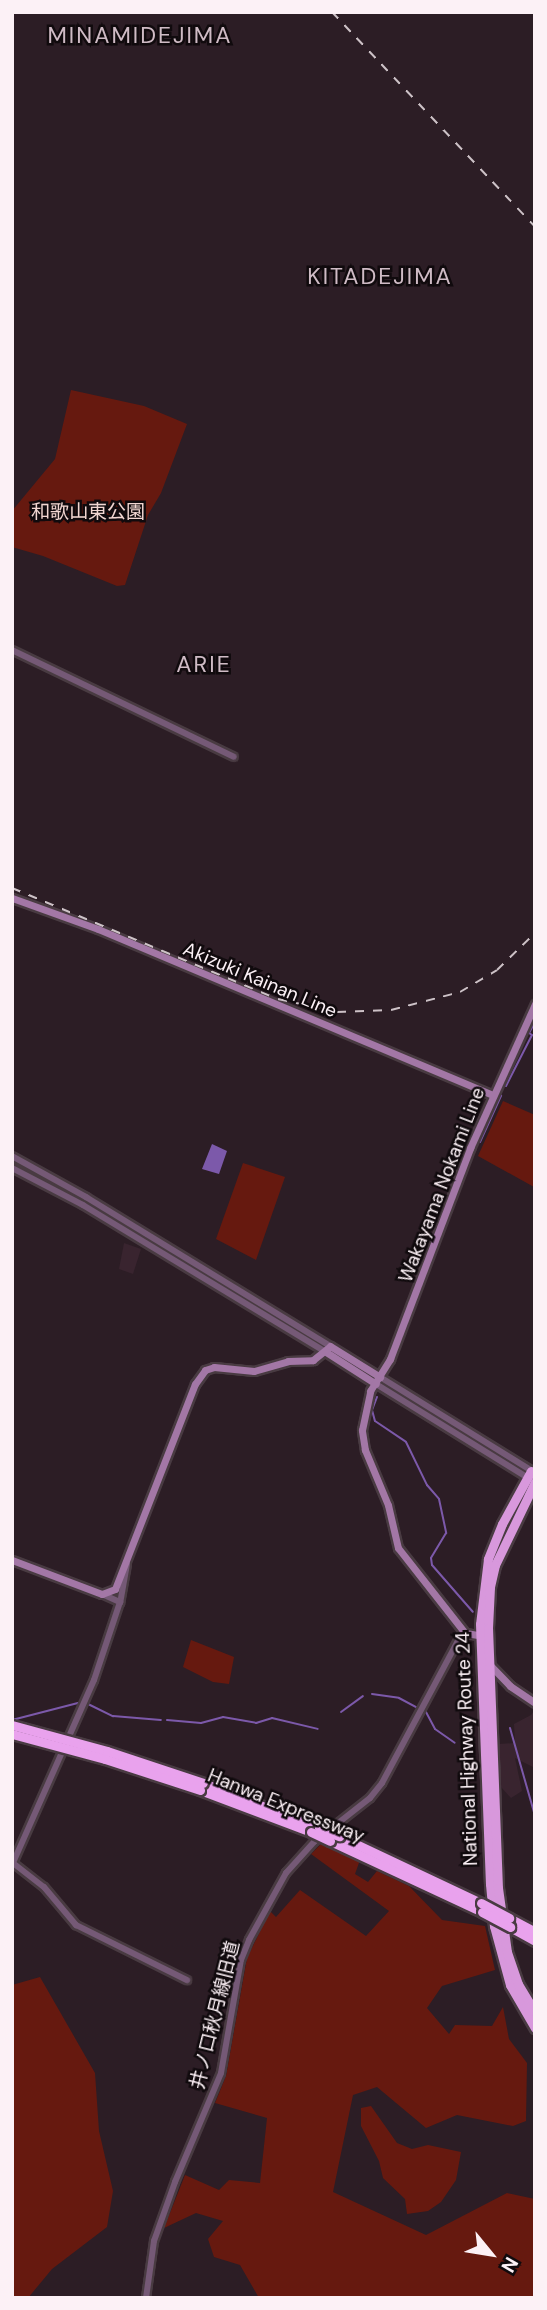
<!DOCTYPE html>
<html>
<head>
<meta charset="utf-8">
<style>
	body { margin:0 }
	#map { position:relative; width:547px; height:2310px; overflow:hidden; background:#2c1d25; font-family:"DM Sans","Noto Sans JP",sans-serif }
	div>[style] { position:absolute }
	.built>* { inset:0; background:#39242f }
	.green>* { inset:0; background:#66190f }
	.water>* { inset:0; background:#7c59aa }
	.stream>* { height:2px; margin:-1px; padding:0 1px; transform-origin:1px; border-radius:1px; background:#7c59aa }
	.roads { filter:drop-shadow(2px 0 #493b42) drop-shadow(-2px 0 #493b42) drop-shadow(0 2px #493b42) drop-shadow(0 -2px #493b42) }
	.tertiary>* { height:6px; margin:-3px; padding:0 3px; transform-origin:3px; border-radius:3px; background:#755976 }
	.secondary>* { height:7px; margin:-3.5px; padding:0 3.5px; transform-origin:3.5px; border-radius:3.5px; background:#a377a6 }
	.trunk>* { height:9px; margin:-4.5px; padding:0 4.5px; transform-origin:4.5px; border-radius:4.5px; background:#d898dc }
	.motorway>* { height:9px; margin:-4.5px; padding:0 4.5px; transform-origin:4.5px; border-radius:4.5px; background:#e9a2ed }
	.rail>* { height:2px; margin-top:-1px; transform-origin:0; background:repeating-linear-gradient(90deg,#cdc2c7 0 9px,transparent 0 18px) }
	.bridges { filter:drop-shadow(2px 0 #493b42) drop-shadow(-2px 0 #493b42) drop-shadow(0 2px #493b42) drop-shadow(0 -2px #493b42) }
	.motorway-bridge>* { height:9px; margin:-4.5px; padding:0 4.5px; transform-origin:4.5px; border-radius:4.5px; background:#e9a2ed }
	span { translate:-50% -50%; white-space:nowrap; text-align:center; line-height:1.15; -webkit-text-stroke:5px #100a0d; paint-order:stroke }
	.park-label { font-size:19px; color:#f1d6d1 }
	.street-label { font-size:19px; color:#fcf1f6 }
	.quarter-label { font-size:23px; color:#cfbbc5; letter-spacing:2px }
	.frame { position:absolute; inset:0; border:14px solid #fcf1f6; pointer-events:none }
	.north { position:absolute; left:456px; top:2219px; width:70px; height:70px; -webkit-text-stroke:5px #100a0d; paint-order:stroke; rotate:120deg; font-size:19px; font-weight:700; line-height:28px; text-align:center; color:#fcf1f6 }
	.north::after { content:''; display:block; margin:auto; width:24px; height:32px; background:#fcf1f6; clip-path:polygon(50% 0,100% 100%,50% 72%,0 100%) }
</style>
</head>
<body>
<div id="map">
	<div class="built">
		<div style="clip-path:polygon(124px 1243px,141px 1249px,133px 1274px,119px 1269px)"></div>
		<div style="clip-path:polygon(535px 1709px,535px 1768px,515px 1758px,522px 1791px,511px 1798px,500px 1786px,499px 1744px,515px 1743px,514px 1724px,531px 1715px)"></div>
	</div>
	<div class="green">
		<div style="clip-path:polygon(71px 390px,144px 406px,187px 424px,161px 493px,148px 515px,125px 585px,117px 586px,43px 556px,12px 547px,12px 511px,55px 459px)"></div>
		<div style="clip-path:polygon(503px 1101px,535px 1115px,534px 1187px,478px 1156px)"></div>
		<div style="clip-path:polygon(243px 1163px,285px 1177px,256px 1260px,216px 1239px)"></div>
		<div style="clip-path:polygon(191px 1640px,234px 1657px,229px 1684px,213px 1682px,183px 1667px)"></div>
		<div style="clip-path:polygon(322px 1843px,360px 1860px,355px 1874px,368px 1882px,377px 1871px,409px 1886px,442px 1920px,485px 1926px,495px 1970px,442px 1986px,427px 2008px,449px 2034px,455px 2025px,492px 2026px,503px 2007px,509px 2039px,527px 2063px,526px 2121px,513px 2126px,457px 2115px,426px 2128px,377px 2087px,353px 2095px,333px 2192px,426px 2235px,507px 2193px,535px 2199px,535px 2298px,259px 2298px,240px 2265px,214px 2257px,208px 2239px,223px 2221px,196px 2213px,164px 2228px,185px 2175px,219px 2190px,229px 2180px,260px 2183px,267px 2118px,215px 2103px,226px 2076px,247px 1958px,270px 1911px,276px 1917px,300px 1890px,366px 1936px,389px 1911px,311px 1854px)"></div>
		<div style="clip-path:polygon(40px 1977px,95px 2073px,99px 2131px,113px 2191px,107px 2227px,52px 2269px,28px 2298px,12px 2298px,12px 1985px)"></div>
		<div style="clip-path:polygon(371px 2106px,397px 2143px,412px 2149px,428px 2145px,461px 2152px,456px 2180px,441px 2202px,428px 2211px,407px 2214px,405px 2199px,383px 2178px,379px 2161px,361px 2126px,361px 2108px)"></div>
	</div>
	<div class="water">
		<div style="clip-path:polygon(212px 1144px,227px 1151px,219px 1174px,202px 1169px)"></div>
	</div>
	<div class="stream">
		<div style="left:506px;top:1086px;width:57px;rotate:-63deg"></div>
		<div style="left:532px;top:1035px;width:4px;rotate:-146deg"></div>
		<div style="left:529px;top:1033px;width:13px;rotate:-61deg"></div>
		<div style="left:480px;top:1142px;width:51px;rotate:-65.5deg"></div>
		<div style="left:377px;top:1397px;width:14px;rotate:111deg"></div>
		<div style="left:372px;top:1410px;width:11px;rotate:75deg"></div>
		<div style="left:375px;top:1421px;width:37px;rotate:34deg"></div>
		<div style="left:406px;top:1442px;width:48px;rotate:64deg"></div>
		<div style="left:427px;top:1485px;width:18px;rotate:49deg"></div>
		<div style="left:439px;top:1499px;width:35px;rotate:78deg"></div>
		<div style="left:446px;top:1533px;width:29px;rotate:121deg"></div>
		<div style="left:431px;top:1558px;width:7px;rotate:82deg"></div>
		<div style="left:432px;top:1565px;width:62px;rotate:48.9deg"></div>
		<div style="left:372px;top:1694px;width:27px;rotate:8deg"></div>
		<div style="left:399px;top:1698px;width:21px;rotate:28deg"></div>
		<div style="left:88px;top:1704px;width:28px;rotate:26deg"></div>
		<div style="left:113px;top:1716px;width:48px;rotate:4.8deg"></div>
		<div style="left:341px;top:1712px;width:27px;rotate:-36deg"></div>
		<div style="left:426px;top:1712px;width:19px;rotate:62deg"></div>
		<div style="left:435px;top:1729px;width:24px;rotate:35deg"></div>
		<div style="left:12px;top:1720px;width:68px;rotate:-14.4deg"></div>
		<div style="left:78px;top:1703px;width:4px;rotate:34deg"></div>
		<div style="left:167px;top:1720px;width:34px;rotate:5deg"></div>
		<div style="left:201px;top:1723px;width:23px;rotate:-15deg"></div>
		<div style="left:223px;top:1717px;width:34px;rotate:10deg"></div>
		<div style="left:256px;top:1723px;width:17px;rotate:-17deg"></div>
		<div style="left:272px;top:1718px;width:47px;rotate:13.4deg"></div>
		<div style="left:510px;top:1728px;width:91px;rotate:74.1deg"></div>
	</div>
	<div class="roads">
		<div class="tertiary">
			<div style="left:12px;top:650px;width:246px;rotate:25.7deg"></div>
			<div style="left:12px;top:1156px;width:85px;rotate:29deg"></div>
			<div style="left:86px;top:1197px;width:286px;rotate:31.4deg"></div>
			<div style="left:12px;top:1168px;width:80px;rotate:27.5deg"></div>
			<div style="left:83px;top:1205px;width:284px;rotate:31.2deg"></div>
			<div style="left:380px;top:1377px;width:181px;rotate:31.7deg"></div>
			<div style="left:376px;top:1384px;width:181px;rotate:31.7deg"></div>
			<div style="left:127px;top:1564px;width:39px;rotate:100deg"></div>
			<div style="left:120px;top:1602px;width:82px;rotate:108.4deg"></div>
			<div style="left:94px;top:1680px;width:200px;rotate:113.9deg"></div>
			<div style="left:13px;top:1863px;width:39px;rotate:38deg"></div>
			<div style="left:44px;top:1887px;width:50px;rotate:49.9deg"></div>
			<div style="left:76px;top:1925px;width:124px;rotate:26.4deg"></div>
			<div style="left:102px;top:1594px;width:20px;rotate:24deg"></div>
			<div style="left:146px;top:2298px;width:58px;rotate:-82deg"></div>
			<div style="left:154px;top:2241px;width:63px;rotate:-70.4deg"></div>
			<div style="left:175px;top:2182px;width:118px;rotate:-67.1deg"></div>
			<div style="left:221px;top:2073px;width:115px;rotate:-80deg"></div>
			<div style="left:241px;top:1960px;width:22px;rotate:-68deg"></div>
			<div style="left:249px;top:1940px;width:77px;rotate:-61.1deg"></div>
			<div style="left:286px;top:1873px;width:42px;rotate:-47.9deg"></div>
			<div style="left:314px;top:1842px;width:71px;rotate:-38.2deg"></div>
			<div style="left:370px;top:1798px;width:19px;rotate:-51deg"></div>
			<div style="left:382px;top:1783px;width:166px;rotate:-61.9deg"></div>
			<div style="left:460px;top:1637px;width:6px;rotate:-39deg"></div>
		</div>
		<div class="secondary">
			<div style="left:12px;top:898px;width:91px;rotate:19.8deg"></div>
			<div style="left:98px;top:929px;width:428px;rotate:22.8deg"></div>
			<div style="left:326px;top:1352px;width:59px;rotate:32.6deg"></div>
			<div style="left:12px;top:1560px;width:96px;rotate:20.7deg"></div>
			<div style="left:102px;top:1594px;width:14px;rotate:-21deg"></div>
			<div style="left:115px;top:1589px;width:220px;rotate:-68.7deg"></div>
			<div style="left:195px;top:1384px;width:17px;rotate:-54deg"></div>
			<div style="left:205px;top:1370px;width:9px;rotate:-18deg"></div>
			<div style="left:214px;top:1367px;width:40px;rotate:5.7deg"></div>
			<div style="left:254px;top:1371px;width:35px;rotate:-16deg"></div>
			<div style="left:288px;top:1361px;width:25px;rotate:-2deg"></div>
			<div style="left:313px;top:1360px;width:22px;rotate:-39deg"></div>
			<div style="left:330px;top:1346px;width:59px;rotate:31.8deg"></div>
			<div style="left:484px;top:1636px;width:19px;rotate:-171deg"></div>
			<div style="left:465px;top:1633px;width:108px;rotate:-128.2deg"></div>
			<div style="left:398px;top:1548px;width:44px;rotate:-103.1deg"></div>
			<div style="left:388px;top:1505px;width:60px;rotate:-112.7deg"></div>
			<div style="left:365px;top:1450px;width:20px;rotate:-99deg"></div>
			<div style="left:362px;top:1430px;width:40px;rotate:-78deg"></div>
			<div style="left:370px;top:1391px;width:38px;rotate:-58deg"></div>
			<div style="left:390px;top:1359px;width:226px;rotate:-69.2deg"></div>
			<div style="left:470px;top:1148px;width:158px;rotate:-65.7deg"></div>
			<div style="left:488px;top:1663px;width:32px;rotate:46deg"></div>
			<div style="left:510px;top:1686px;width:30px;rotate:34deg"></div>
		</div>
		<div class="trunk">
			<div style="left:531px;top:1471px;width:60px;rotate:118.7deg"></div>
			<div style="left:502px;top:1524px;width:38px;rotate:112deg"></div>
			<div style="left:488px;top:1559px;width:65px;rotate:97deg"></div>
			<div style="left:480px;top:1624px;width:260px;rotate:87.8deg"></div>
			<div style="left:490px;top:1884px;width:42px;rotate:84.6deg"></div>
			<div style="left:494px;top:1926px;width:61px;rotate:74.8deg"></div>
			<div style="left:510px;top:1985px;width:50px;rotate:59.8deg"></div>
			<div style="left:535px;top:1482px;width:92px;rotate:115.7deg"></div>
			<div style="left:495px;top:1565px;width:23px;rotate:103deg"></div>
			<div style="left:490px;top:1587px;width:41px;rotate:92.8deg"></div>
			<div style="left:488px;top:1628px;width:260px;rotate:87.8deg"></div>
			<div style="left:498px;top:1888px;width:65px;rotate:82deg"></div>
			<div style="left:507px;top:1952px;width:34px;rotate:71deg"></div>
			<div style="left:518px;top:1984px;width:33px;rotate:59deg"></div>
		</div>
		<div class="motorway">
			<div style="left:203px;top:1783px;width:124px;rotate:21.2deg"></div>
			<div style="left:200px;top:1790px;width:119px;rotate:20.7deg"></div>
			<div style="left:339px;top:1836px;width:157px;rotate:25.3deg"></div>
			<div style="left:330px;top:1841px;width:168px;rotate:25deg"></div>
			<div style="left:509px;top:1918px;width:30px;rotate:28deg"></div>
			<div style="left:510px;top:1927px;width:29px;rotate:29deg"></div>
		</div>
	</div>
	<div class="rail">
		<div style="left:332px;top:12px;width:296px;rotate:46.6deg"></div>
		<div style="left:12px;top:888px;width:288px;rotate:22.7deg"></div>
		<div style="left:278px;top:999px;width:60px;rotate:12.4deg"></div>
		<div style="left:337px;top:1012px;width:54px;rotate:-2.1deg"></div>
		<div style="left:391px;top:1010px;width:71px;rotate:-14.6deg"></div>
		<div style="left:460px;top:992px;width:43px;rotate:-30.7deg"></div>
		<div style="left:497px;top:970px;width:53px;rotate:-44.2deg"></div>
	</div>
	<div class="bridges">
		<div class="motorway-bridge">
			<div style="left:12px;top:1725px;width:98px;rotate:15.3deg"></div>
			<div style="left:107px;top:1751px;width:101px;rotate:18.4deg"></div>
			<div style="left:12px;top:1734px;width:96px;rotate:15deg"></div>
			<div style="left:105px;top:1759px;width:100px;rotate:18.1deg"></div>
			<div style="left:319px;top:1828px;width:22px;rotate:22deg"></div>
			<div style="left:311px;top:1832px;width:21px;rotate:25deg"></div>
			<div style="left:481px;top:1903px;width:32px;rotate:28deg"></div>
			<div style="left:482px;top:1912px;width:32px;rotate:28deg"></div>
		</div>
	</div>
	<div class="park-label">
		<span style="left:88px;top:512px">和歌山東公園</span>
	</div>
	<div class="street-label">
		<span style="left:260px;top:980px;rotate:23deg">Akizuki Kainan Line</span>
		<span style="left:442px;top:1185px;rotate:-69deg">Wakayama Nokami Line</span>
		<span style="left:467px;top:1749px;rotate:-92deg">National Highway Route 24</span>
		<span style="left:286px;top:1806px;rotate:22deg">Hanwa Expressway</span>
		<span style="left:215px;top:2015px;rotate:-76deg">井ノ口秋月線旧道</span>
	</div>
	<div class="quarter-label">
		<span style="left:140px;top:35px">MINAMIDEJIMA</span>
		<span style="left:380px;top:276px">KITADEJIMA</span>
		<span style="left:204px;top:664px">ARIE</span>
	</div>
	<div class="frame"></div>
	<div class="north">N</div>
</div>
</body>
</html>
